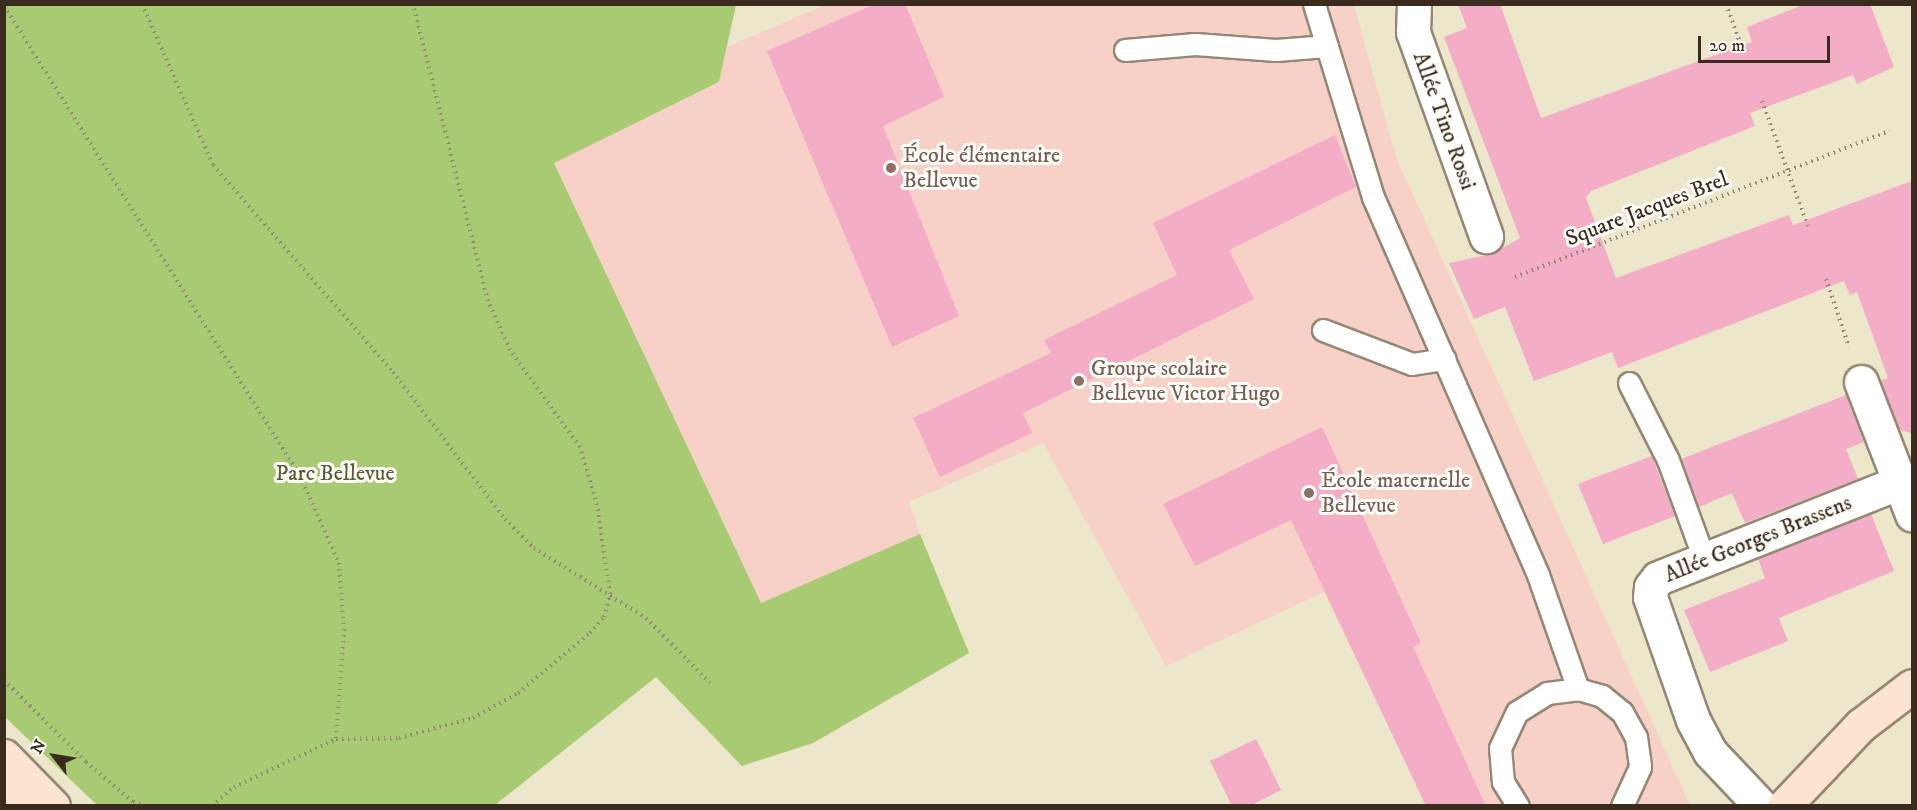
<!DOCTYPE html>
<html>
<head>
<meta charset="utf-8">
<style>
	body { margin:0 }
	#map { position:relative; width:1917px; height:810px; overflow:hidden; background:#ece6ca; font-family:"IM FELL DW Pica",serif }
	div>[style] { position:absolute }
	.built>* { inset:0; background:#f7d1c8 }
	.green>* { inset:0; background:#a7ca73 }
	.building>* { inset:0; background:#f3adc6 }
	.path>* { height:4px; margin-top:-2px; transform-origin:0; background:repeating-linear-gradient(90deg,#948874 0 1.5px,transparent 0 6px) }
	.roads { filter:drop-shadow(2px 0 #948874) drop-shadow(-2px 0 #948874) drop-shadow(0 2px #948874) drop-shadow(0 -2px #948874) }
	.lane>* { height:21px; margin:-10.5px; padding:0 10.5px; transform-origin:10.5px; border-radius:10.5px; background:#fff }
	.street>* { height:33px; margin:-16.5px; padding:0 16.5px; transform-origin:16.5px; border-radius:16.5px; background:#fff }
	.secondary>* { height:33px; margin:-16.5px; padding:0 16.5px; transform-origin:16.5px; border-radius:16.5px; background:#fde4d1 }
	.dots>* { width:16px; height:16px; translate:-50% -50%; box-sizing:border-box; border:3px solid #fdfcf7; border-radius:50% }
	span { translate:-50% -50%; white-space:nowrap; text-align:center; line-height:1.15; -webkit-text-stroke:6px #fdfcf7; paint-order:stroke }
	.street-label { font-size:22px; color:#3b2a1e }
	.education-label { font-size:22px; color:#785e54 }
	.left { translate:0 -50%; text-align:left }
	.park-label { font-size:22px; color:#5b5a38 }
	.frame { position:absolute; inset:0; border:6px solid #3b2a1e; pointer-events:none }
	.north { position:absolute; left:24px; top:726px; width:60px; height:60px; -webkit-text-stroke:4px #fdfcf7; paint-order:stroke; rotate:301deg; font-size:16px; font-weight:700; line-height:24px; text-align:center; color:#3b2a1e }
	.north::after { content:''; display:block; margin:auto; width:21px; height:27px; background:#3b2a1e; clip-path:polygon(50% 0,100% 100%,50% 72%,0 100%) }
	.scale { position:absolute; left:1698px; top:36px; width:132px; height:27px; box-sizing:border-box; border:3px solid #3b2a1e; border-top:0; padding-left:8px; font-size:18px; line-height:21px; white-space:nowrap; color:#3b2a1e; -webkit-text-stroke:4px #fdfcf7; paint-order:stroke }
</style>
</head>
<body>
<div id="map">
	<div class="built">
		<div style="clip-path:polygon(825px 5px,1354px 5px,1396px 157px,1690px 805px,1426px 805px,1324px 592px,1166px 666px,1043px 443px,909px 502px,920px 534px,761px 603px,554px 162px,719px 83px,727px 47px)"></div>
	</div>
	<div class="green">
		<div style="clip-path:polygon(4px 5px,736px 5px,719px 82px,554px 163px,761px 603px,920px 534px,969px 653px,813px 743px,742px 766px,656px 677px,495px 805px,97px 805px,5px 717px)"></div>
	</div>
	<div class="building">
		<div style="clip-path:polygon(875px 4px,905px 4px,944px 97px,883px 126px,959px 316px,892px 347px,767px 51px)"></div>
		<div style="clip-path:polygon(1458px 4px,1500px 4px,1541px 118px,1752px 42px,1747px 27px,1805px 4px,1870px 4px,1894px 67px,1857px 84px,1853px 75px,1750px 113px,1755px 126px,1591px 191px,1586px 198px,1616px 278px,1789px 215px,1793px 225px,1912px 181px,1912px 433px,1900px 430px,1881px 381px,1888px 378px,1857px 292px,1850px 295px,1844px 281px,1618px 368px,1612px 352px,1534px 381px,1505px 307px,1474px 319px,1449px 263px,1492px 254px,1520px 238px,1444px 37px,1467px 28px)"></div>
		<div style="clip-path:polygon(1335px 135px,1356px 187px,1229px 250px,1254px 299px,1023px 413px,1032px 433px,940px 477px,913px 418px,1051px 353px,1044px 340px,1177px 275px,1153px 223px)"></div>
		<div style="clip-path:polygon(1846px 395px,1864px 442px,1846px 449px,1858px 479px,1745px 523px,1732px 493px,1699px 507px,1681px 459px)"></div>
		<div style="clip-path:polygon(1322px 427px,1421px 643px,1413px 647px,1486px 806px,1426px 806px,1291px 520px,1195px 566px,1163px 504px)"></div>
		<div style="clip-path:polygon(1652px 456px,1675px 516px,1603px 544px,1578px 484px)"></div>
		<div style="clip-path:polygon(1871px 514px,1894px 571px,1779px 618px,1788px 641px,1710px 672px,1684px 610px,1765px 578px,1758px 559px)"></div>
		<div style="clip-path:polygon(1256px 739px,1281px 790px,1250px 806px,1232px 806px,1210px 761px)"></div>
	</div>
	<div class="path">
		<div style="left:142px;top:4px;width:176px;rotate:66.2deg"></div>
		<div style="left:213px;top:165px;width:274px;rotate:49deg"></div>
		<div style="left:393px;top:372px;width:185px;rotate:52.7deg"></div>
		<div style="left:505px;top:519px;width:41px;rotate:45deg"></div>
		<div style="left:534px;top:548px;width:132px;rotate:32deg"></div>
		<div style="left:646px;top:618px;width:91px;rotate:45.4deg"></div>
		<div style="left:1726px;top:4px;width:50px;rotate:70.1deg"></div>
		<div style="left:4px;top:6px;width:555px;rotate:57.8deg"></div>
		<div style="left:300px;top:476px;width:95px;rotate:65.9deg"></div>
		<div style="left:339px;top:563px;width:66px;rotate:85.7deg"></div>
		<div style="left:344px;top:629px;width:110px;rotate:94.2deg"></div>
		<div style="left:1762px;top:101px;width:133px;rotate:69.8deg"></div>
		<div style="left:1515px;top:277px;width:402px;rotate:-21.3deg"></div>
		<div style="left:1826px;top:279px;width:72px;rotate:71.3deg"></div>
		<div style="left:4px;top:680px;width:116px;rotate:45deg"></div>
		<div style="left:86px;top:762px;width:62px;rotate:40.4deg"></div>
		<div style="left:133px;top:802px;width:14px;rotate:17deg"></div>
		<div style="left:212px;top:806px;width:29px;rotate:-41deg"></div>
		<div style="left:234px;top:787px;width:113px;rotate:-25.2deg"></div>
		<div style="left:336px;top:739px;width:63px;rotate:-0.9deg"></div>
		<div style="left:399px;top:738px;width:77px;rotate:-15.1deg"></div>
		<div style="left:473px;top:718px;width:51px;rotate:-29.1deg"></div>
		<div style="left:518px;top:693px;width:94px;rotate:-39.8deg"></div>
		<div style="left:590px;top:633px;width:21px;rotate:-49deg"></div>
		<div style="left:604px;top:617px;width:24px;rotate:-75deg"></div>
		<div style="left:610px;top:594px;width:90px;rotate:-98.3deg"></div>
		<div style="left:597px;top:505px;width:60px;rotate:-106.3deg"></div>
		<div style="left:580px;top:447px;width:120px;rotate:-125.8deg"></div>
		<div style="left:510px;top:350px;width:54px;rotate:-114.2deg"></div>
		<div style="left:488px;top:301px;width:306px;rotate:-104.2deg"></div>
	</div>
	<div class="roads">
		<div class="lane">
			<div style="left:1314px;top:4px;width:202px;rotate:73deg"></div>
			<div style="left:1373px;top:197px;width:412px;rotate:66.4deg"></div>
			<div style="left:1538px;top:575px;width:121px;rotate:70.7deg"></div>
			<div style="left:1125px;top:50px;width:70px;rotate:-4.9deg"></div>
			<div style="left:1195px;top:44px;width:81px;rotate:4.2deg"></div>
			<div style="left:1276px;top:50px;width:51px;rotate:-4.5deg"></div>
			<div style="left:1323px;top:330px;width:95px;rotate:20.9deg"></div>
			<div style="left:1412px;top:364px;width:33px;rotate:-9deg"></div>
			<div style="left:1629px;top:383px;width:86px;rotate:63.1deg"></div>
			<div style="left:1668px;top:460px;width:105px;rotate:70deg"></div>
			<div style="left:1518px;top:806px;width:28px;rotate:-122deg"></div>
			<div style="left:1503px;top:782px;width:34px;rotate:-95deg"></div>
			<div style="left:1500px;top:748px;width:40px;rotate:-65deg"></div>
			<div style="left:1517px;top:712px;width:36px;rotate:-32deg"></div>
			<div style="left:1547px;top:693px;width:31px;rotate:-7deg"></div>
			<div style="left:1578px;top:689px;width:25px;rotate:16deg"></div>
			<div style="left:1602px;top:696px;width:26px;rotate:39deg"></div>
			<div style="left:1622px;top:712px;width:29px;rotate:61deg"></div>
			<div style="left:1636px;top:737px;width:30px;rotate:82deg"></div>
			<div style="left:1640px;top:767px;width:43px;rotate:114.8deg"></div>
		</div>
		<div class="street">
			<div style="left:1414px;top:4px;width:28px;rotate:92deg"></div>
			<div style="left:1413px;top:32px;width:217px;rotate:70.3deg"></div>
			<div style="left:1861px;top:382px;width:142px;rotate:68.9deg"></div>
			<div style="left:1761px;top:806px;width:74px;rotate:-133.4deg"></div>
			<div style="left:1710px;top:752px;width:36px;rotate:-118deg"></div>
			<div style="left:1693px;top:720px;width:130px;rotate:-109.3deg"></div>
			<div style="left:1650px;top:597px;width:10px;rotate:-84deg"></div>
			<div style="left:1651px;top:587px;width:11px;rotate:-52deg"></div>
			<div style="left:1658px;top:578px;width:260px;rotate:-21.6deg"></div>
		</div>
		<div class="secondary">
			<div style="left:4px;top:756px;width:70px;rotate:45.6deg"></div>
			<div style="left:4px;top:796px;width:13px;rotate:51deg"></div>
			<div style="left:1784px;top:806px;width:112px;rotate:-46.5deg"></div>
			<div style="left:1861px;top:725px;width:64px;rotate:-37.4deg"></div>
		</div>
	</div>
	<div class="dots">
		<div style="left:891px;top:168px;background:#8d6e63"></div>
		<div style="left:1079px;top:381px;background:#8d6e63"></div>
		<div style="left:1309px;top:493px;background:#8d6e63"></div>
	</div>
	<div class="street-label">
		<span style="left:1444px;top:121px;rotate:70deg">Allée Tino Rossi</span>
		<span style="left:1647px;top:209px;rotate:-21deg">Square Jacques Brel</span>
		<span style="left:1758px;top:539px;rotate:-22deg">Allée Georges Brassens</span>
	</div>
	<div class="education-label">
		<span class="left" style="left:903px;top:168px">École élémentaire<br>Bellevue</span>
		<span class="left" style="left:1091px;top:381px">Groupe scolaire<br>Bellevue Victor Hugo</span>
		<span class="left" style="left:1321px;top:493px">École maternelle<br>Bellevue</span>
	</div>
	<div class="park-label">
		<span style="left:335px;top:474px">Parc Bellevue</span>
	</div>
	<div class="frame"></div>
	<div class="north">N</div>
	<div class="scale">20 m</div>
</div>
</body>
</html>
